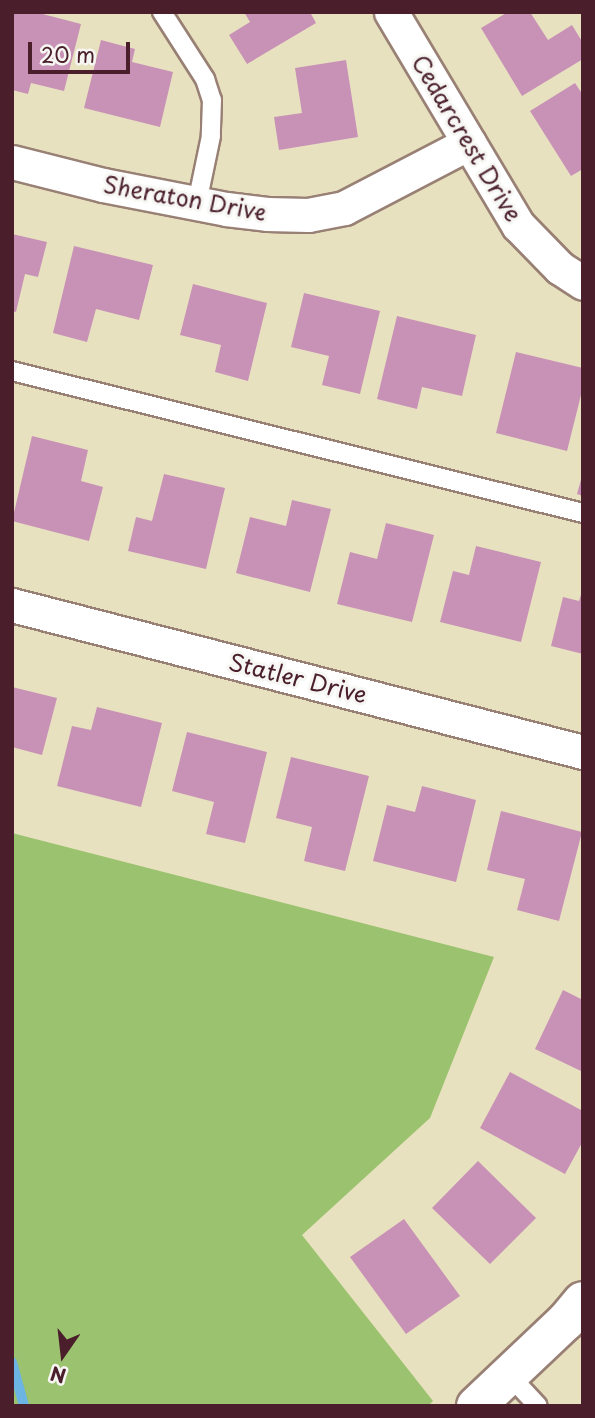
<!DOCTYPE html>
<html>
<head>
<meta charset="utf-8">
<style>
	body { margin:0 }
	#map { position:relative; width:595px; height:1418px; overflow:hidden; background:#e8e1bf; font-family:"Playpen Sans",sans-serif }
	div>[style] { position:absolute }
	.green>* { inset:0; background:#9bc26e }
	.stream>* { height:10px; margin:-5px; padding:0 5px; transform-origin:5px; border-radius:5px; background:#6cb4e4 }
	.building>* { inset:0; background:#c892b6 }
	.roads { filter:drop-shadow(2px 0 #998075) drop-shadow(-2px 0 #998075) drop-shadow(0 2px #998075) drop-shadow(0 -2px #998075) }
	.service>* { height:18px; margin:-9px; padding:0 9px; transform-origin:9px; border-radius:9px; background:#fff }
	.minor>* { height:33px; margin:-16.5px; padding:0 16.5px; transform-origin:16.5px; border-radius:16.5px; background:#fff }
	.tertiary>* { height:38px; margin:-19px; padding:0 19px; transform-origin:19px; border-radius:19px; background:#fff }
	span { translate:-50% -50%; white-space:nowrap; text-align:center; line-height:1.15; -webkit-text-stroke:6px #f6f6f2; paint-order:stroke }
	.street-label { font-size:23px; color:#4a1f2b }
	.frame { position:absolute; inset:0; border:14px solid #4a1f2b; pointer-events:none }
	.north { position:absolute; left:28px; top:1320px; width:70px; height:70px; -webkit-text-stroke:5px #f6f6f2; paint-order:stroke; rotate:194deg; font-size:19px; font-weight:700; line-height:28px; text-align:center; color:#4a1f2b }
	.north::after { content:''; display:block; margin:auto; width:24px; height:32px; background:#4a1f2b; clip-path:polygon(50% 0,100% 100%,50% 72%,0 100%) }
	.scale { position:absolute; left:28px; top:42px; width:102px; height:32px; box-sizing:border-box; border:4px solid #4a1f2b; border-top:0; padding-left:9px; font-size:21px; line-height:24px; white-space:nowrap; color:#4a1f2b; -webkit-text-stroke:5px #f6f6f2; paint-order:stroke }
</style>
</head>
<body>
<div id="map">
	<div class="green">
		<div style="clip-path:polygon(12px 833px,494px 957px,430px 1118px,302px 1235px,433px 1401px,428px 1406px,12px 1406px)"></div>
	</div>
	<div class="stream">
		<div style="left:12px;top:1362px;width:46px;rotate:74.7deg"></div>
	</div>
	<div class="building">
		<div style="clip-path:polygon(12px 12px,35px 12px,81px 24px,64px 91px,31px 83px,28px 94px,12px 90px)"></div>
		<div style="clip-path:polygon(244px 12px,310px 12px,316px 23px,247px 64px,229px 35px,250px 22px)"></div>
		<div style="clip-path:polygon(508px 12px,530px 12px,548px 40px,572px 25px,583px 43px,583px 59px,522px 96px,481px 28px)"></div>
		<div style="clip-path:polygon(101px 40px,135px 49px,132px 62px,173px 72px,160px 127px,84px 108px)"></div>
		<div style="clip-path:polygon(346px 60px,358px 137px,279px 150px,274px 117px,302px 113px,295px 68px)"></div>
		<div style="clip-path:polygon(575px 83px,583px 95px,583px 169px,571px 176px,530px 111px)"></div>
		<div style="clip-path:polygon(12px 234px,47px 242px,38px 277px,25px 274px,16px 312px,12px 311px)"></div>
		<div style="clip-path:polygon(74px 246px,153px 265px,139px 320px,96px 309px,87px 342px,53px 333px)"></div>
		<div style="clip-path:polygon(193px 284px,267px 303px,248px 381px,215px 372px,221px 345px,180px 335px)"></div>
		<div style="clip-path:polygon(304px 293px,380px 311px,360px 394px,322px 385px,329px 356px,291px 347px)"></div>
		<div style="clip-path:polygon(397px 316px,476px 335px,462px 396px,422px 387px,417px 409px,377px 399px)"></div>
		<div style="clip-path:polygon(516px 352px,583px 368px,583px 387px,567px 451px,496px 433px)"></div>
		<div style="clip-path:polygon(32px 436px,88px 450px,81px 481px,103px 487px,89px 541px,12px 521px)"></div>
		<div style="clip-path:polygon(164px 474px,225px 488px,206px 569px,128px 551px,136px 517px,152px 521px)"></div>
		<div style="clip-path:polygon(582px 476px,583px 476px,583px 496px,577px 494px)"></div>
		<div style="clip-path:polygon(292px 500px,331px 509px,310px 592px,236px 573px,250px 517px,286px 526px)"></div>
		<div style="clip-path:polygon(386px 523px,434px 535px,412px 622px,337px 604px,350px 552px,377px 559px)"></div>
		<div style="clip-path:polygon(476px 546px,541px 562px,521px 642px,440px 622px,453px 571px,469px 575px)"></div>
		<div style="clip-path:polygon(583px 588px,583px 654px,551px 646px,563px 597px,579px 601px)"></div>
		<div style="clip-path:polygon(12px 687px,57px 698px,42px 755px,12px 747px)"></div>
		<div style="clip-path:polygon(97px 707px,162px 723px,141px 807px,57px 786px,72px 726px,91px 730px)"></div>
		<div style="clip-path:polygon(187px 732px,267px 752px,245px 843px,206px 834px,214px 802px,172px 791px)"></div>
		<div style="clip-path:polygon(291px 757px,369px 776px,345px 871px,304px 861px,312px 827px,276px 818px)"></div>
		<div style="clip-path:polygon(422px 786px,476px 800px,456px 882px,373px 861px,387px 805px,415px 812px)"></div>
		<div style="clip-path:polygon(501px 811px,582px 832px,559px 921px,517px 910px,525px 879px,487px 870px)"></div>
		<div style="clip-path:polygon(563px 990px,583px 1000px,583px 1072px,535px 1049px)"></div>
		<div style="clip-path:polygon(510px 1072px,583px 1111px,583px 1141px,565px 1174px,480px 1128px)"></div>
		<div style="clip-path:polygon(478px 1161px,536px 1218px,490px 1264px,432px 1208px)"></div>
		<div style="clip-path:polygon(404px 1219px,460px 1296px,406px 1334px,350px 1257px)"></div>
	</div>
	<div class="roads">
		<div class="service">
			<div style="left:162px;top:12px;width:80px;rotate:57.3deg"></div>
			<div style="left:205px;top:79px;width:22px;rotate:72deg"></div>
			<div style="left:212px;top:100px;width:36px;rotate:92deg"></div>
			<div style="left:211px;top:136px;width:68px;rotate:101.8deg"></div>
			<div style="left:12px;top:371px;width:588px;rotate:13.97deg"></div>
			<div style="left:509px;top:1375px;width:42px;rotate:46.9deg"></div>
		</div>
		<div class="minor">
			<div style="left:391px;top:12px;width:248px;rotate:59.2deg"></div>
			<div style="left:518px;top:225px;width:60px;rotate:45.7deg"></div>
			<div style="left:560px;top:268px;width:27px;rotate:33deg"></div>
			<div style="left:12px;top:162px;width:94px;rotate:14.2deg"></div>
			<div style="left:103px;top:185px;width:125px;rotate:11deg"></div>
			<div style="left:226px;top:209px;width:41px;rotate:7deg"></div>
			<div style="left:267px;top:214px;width:41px;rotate:1.4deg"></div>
			<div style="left:308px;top:215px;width:37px;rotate:-11deg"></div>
			<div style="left:344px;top:208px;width:141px;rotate:-27.5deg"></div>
			<div style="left:12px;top:605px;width:590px;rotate:14.44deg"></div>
		</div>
		<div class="tertiary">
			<div style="left:476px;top:1406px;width:124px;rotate:-43.4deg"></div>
			<div style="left:566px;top:1321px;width:26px;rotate:-50deg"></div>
		</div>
	</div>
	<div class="street-label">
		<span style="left:467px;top:138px;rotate:59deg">Cedarcrest Drive</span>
		<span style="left:185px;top:198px;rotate:10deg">Sheraton Drive</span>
		<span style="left:298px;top:678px;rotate:14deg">Statler Drive</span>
	</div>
	<div class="frame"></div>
	<div class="north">N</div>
	<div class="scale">20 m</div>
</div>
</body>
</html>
